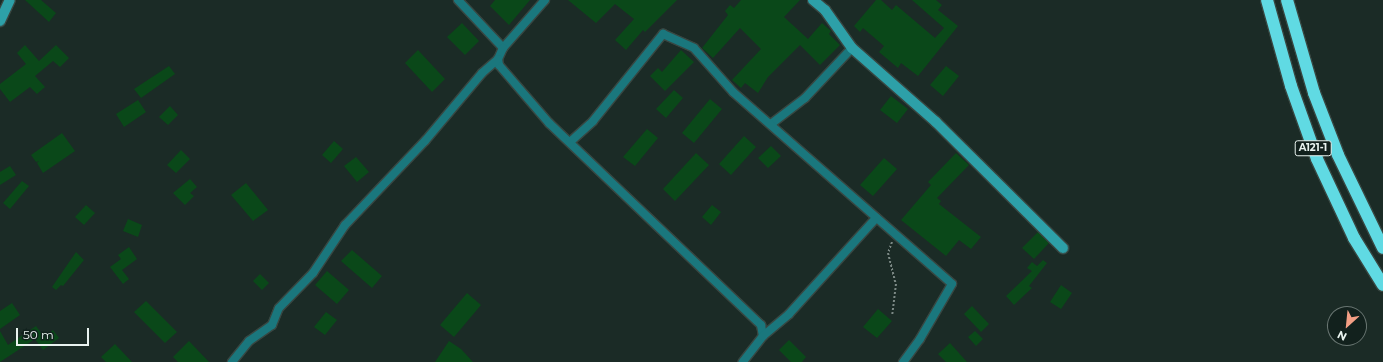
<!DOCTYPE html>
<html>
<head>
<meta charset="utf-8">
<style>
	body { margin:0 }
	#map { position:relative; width:1383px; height:362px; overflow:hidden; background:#1b2b26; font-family:Montserrat,sans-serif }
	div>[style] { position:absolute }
	.building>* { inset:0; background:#0a4819 }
	.path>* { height:2px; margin-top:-1px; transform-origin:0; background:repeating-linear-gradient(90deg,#7c8985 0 2px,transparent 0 4px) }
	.roads { filter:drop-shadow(1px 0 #384742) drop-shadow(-1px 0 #384742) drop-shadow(0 1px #384742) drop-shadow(0 -1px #384742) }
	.street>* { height:8px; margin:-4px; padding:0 4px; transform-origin:4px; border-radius:4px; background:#1a777d }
	.secondary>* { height:10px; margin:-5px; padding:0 5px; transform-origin:5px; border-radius:5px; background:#2da0a8 }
	.highway>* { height:12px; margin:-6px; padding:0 6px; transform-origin:6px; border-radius:6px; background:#60dae3 }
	span { translate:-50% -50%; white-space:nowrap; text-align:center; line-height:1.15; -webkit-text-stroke:3px #12211d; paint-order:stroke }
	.shield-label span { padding:1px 3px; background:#12211d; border:1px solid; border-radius:3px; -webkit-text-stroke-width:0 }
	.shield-label { font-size:10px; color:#e9f3ef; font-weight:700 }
	.north { position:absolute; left:1327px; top:306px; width:40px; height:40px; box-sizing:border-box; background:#12211d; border:1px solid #687571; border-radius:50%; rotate:207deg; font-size:11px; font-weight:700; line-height:16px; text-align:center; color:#e9f3ef }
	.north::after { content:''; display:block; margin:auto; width:14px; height:18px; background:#f39f85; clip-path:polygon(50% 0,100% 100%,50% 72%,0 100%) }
	.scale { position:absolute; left:16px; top:328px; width:73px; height:18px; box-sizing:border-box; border:2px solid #e9f3ef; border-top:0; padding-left:5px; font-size:12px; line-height:14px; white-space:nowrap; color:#e9f3ef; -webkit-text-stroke:3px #12211d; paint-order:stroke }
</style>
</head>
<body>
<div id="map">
	<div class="building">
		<div style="clip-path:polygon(25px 0,41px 0,56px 13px,49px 22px)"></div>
		<div style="clip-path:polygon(495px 0,530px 0,509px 25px,490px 6px)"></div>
		<div style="clip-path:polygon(568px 0,677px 0,645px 32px,643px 30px,626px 50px,615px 40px,634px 19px,615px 4px,596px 23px)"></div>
		<div style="clip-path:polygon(741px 0,800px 0,784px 17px,808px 39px,822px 23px,831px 31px,829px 34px,840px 45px,820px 65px,800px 45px,768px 77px,758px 93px,745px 83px,741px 88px,732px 80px,761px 49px,740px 28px,713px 58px,702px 48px,728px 15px,725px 11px,730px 5px,734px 8px)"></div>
		<div style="clip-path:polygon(876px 0,881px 0,892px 10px,896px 5px,935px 38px,944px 28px,912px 0,936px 0,942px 5px,938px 10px,958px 26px,918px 76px,901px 63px,898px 68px,879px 52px,884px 46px,863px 28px,860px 32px,854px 26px)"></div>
		<div style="clip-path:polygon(462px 23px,479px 41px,465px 55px,447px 37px)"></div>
		<div style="clip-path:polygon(25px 45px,39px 61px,56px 45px,69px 58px,60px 67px,53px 61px,35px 76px,45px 87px,37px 94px,30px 87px,10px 102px,0 89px,0 84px,26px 64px,17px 53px)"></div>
		<div style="clip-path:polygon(418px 50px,445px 79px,432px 92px,405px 63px)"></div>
		<div style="clip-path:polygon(681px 50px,694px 62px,665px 91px,650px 76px,658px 68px,662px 72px)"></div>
		<div style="clip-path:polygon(169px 66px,175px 74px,141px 98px,134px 89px)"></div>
		<div style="clip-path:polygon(946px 66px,959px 76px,943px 96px,930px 85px)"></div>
		<div style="clip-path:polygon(674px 90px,683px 98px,666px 118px,656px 109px)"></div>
		<div style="clip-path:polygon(891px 96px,908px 109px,897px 123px,880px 110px)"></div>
		<div style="clip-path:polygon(710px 99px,722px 109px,694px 143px,682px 133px)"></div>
		<div style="clip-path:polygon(138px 100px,146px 112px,124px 127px,116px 114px)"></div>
		<div style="clip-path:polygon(170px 106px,178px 115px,168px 125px,159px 117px)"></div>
		<div style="clip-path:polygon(647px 129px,658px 138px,635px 166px,623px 157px)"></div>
		<div style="clip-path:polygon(62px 133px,75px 151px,43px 173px,37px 163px,39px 161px,36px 162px,31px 155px)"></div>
		<div style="clip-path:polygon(744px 136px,756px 147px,731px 175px,719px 164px)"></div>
		<div style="clip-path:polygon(334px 141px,343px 149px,331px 163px,322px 155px)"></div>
		<div style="clip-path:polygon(771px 146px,781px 156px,768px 168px,758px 158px)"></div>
		<div style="clip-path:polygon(181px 150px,190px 159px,176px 173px,167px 165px)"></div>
		<div style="clip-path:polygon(696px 153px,709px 165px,675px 201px,663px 189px)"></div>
		<div style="clip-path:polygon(956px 153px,969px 165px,937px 198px,941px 201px,939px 204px,981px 237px,971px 249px,959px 240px,946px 256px,901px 220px,931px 185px,928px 182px)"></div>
		<div style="clip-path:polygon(356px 157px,369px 172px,357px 182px,344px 166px)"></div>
		<div style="clip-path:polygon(884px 158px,897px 169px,873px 196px,860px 185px)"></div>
		<div style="clip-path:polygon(10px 166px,16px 175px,0 185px,0 172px)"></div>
		<div style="clip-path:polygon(190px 179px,197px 187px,190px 193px,194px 196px,185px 205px,173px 193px)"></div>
		<div style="clip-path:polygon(22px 181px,29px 186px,10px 209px,3px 203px)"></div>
		<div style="clip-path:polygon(246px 183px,268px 210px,253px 221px,231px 195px)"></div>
		<div style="clip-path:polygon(86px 205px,95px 213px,84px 225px,75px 217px)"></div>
		<div style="clip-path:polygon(712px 205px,721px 212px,711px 225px,702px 217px)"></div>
		<div style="clip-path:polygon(128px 219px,142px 225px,138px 237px,123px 231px)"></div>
		<div style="clip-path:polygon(1038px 232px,1049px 243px,1034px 259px,1022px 248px)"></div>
		<div style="clip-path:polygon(129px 247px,137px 259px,122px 270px,129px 279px,123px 284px,110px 267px,121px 259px,118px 255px)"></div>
		<div style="clip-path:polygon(352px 250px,382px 276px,372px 288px,341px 261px)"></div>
		<div style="clip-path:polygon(76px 252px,84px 260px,63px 286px,61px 285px,56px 290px,52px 287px)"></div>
		<div style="clip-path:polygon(1043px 260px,1047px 263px,1029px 286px,1032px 288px,1014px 305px,1006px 296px,1032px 271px,1027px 268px,1032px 262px,1037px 266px)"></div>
		<div style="clip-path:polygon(327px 271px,349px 290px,337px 304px,315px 285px)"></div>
		<div style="clip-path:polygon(260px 274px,269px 283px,262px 290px,253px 281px)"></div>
		<div style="clip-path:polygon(1061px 285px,1072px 293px,1061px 309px,1050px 302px)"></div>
		<div style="clip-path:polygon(467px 293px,481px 305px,454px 337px,440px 325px)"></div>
		<div style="clip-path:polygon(146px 301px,177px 332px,165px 343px,134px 312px)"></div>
		<div style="clip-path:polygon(12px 303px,20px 315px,0 329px,0 311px)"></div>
		<div style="clip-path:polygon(972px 306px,989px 324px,981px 332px,964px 314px)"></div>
		<div style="clip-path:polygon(878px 309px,892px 321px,877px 338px,863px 327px)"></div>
		<div style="clip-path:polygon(326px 312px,337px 320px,325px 335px,314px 327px)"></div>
		<div style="clip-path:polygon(36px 326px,44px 337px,53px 330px,59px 338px,43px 350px,35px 339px,0 362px,0 331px,8px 345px)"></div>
		<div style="clip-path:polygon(975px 331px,983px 339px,976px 346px,968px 337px)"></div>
		<div style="clip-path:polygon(789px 340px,806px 357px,802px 362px,791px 362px,779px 350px)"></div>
		<div style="clip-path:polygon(189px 341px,209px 362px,178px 362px,173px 357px)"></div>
		<div style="clip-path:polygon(449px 341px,461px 349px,473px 362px,435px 362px)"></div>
		<div style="clip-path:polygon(950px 343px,967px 362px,946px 362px,938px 354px)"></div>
		<div style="clip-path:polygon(115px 344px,132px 362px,106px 362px,101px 357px)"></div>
	</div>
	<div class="path">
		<div style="left:892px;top:242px;width:12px;rotate:110deg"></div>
		<div style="left:888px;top:253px;width:32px;rotate:76deg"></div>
		<div style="left:896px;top:284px;width:32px;rotate:97deg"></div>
	</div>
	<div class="roads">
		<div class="street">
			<div style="left:458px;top:0;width:66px;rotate:46.8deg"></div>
			<div style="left:545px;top:0;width:64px;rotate:131.2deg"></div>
			<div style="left:503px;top:48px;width:12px;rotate:114deg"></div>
			<div style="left:498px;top:59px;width:6px;rotate:81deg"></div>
			<div style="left:499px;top:65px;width:77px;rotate:49.2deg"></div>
			<div style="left:549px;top:123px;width:293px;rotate:43.6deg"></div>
			<div style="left:761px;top:325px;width:11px;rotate:80deg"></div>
			<div style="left:763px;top:336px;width:33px;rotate:128deg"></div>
			<div style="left:771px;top:124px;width:43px;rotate:-37.4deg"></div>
			<div style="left:805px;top:98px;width:69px;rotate:-46.8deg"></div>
			<div style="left:570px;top:142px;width:31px;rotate:-42deg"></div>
			<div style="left:593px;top:121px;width:112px;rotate:-51.2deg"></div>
			<div style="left:663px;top:34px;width:34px;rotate:24deg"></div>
			<div style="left:694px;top:48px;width:59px;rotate:48.4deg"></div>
			<div style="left:733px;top:92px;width:291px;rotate:41.2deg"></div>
			<div style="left:952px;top:284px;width:64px;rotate:120.2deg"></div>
			<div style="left:920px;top:339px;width:29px;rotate:126deg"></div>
			<div style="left:763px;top:336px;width:34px;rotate:-40deg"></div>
			<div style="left:789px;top:314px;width:130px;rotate:-47.8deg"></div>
			<div style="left:232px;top:362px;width:27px;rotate:-51deg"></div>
			<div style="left:249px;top:341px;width:28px;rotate:-35deg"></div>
			<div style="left:272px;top:325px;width:18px;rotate:-68deg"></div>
			<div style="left:279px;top:308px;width:49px;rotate:-45.8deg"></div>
			<div style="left:313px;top:273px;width:58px;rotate:-56.3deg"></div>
			<div style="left:345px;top:225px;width:116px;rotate:-46.4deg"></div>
			<div style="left:425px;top:141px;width:89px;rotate:-50deg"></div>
			<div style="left:482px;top:73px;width:21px;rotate:-41deg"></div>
		</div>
		<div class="secondary">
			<div style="left:813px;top:0;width:16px;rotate:40deg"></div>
			<div style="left:825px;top:10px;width:47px;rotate:54.6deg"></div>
			<div style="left:852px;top:48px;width:112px;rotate:41.4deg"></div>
			<div style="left:936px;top:122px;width:179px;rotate:44.8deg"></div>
			<div style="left:0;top:21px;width:23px;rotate:-65deg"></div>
		</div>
		<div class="highway">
			<div style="left:1267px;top:0;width:89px;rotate:74.4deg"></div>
			<div style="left:1291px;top:86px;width:77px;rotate:70.4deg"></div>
			<div style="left:1317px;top:159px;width:87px;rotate:64.9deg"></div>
			<div style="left:1354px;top:238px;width:55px;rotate:58.3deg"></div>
			<div style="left:1287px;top:0;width:97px;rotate:73.8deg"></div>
			<div style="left:1314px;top:93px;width:66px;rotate:68.8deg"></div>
			<div style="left:1338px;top:155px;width:103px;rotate:64.2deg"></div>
		</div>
	</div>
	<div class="shield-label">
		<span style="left:1313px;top:148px">A121-1</span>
	</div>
	<div class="north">N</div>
	<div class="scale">50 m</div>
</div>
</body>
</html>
